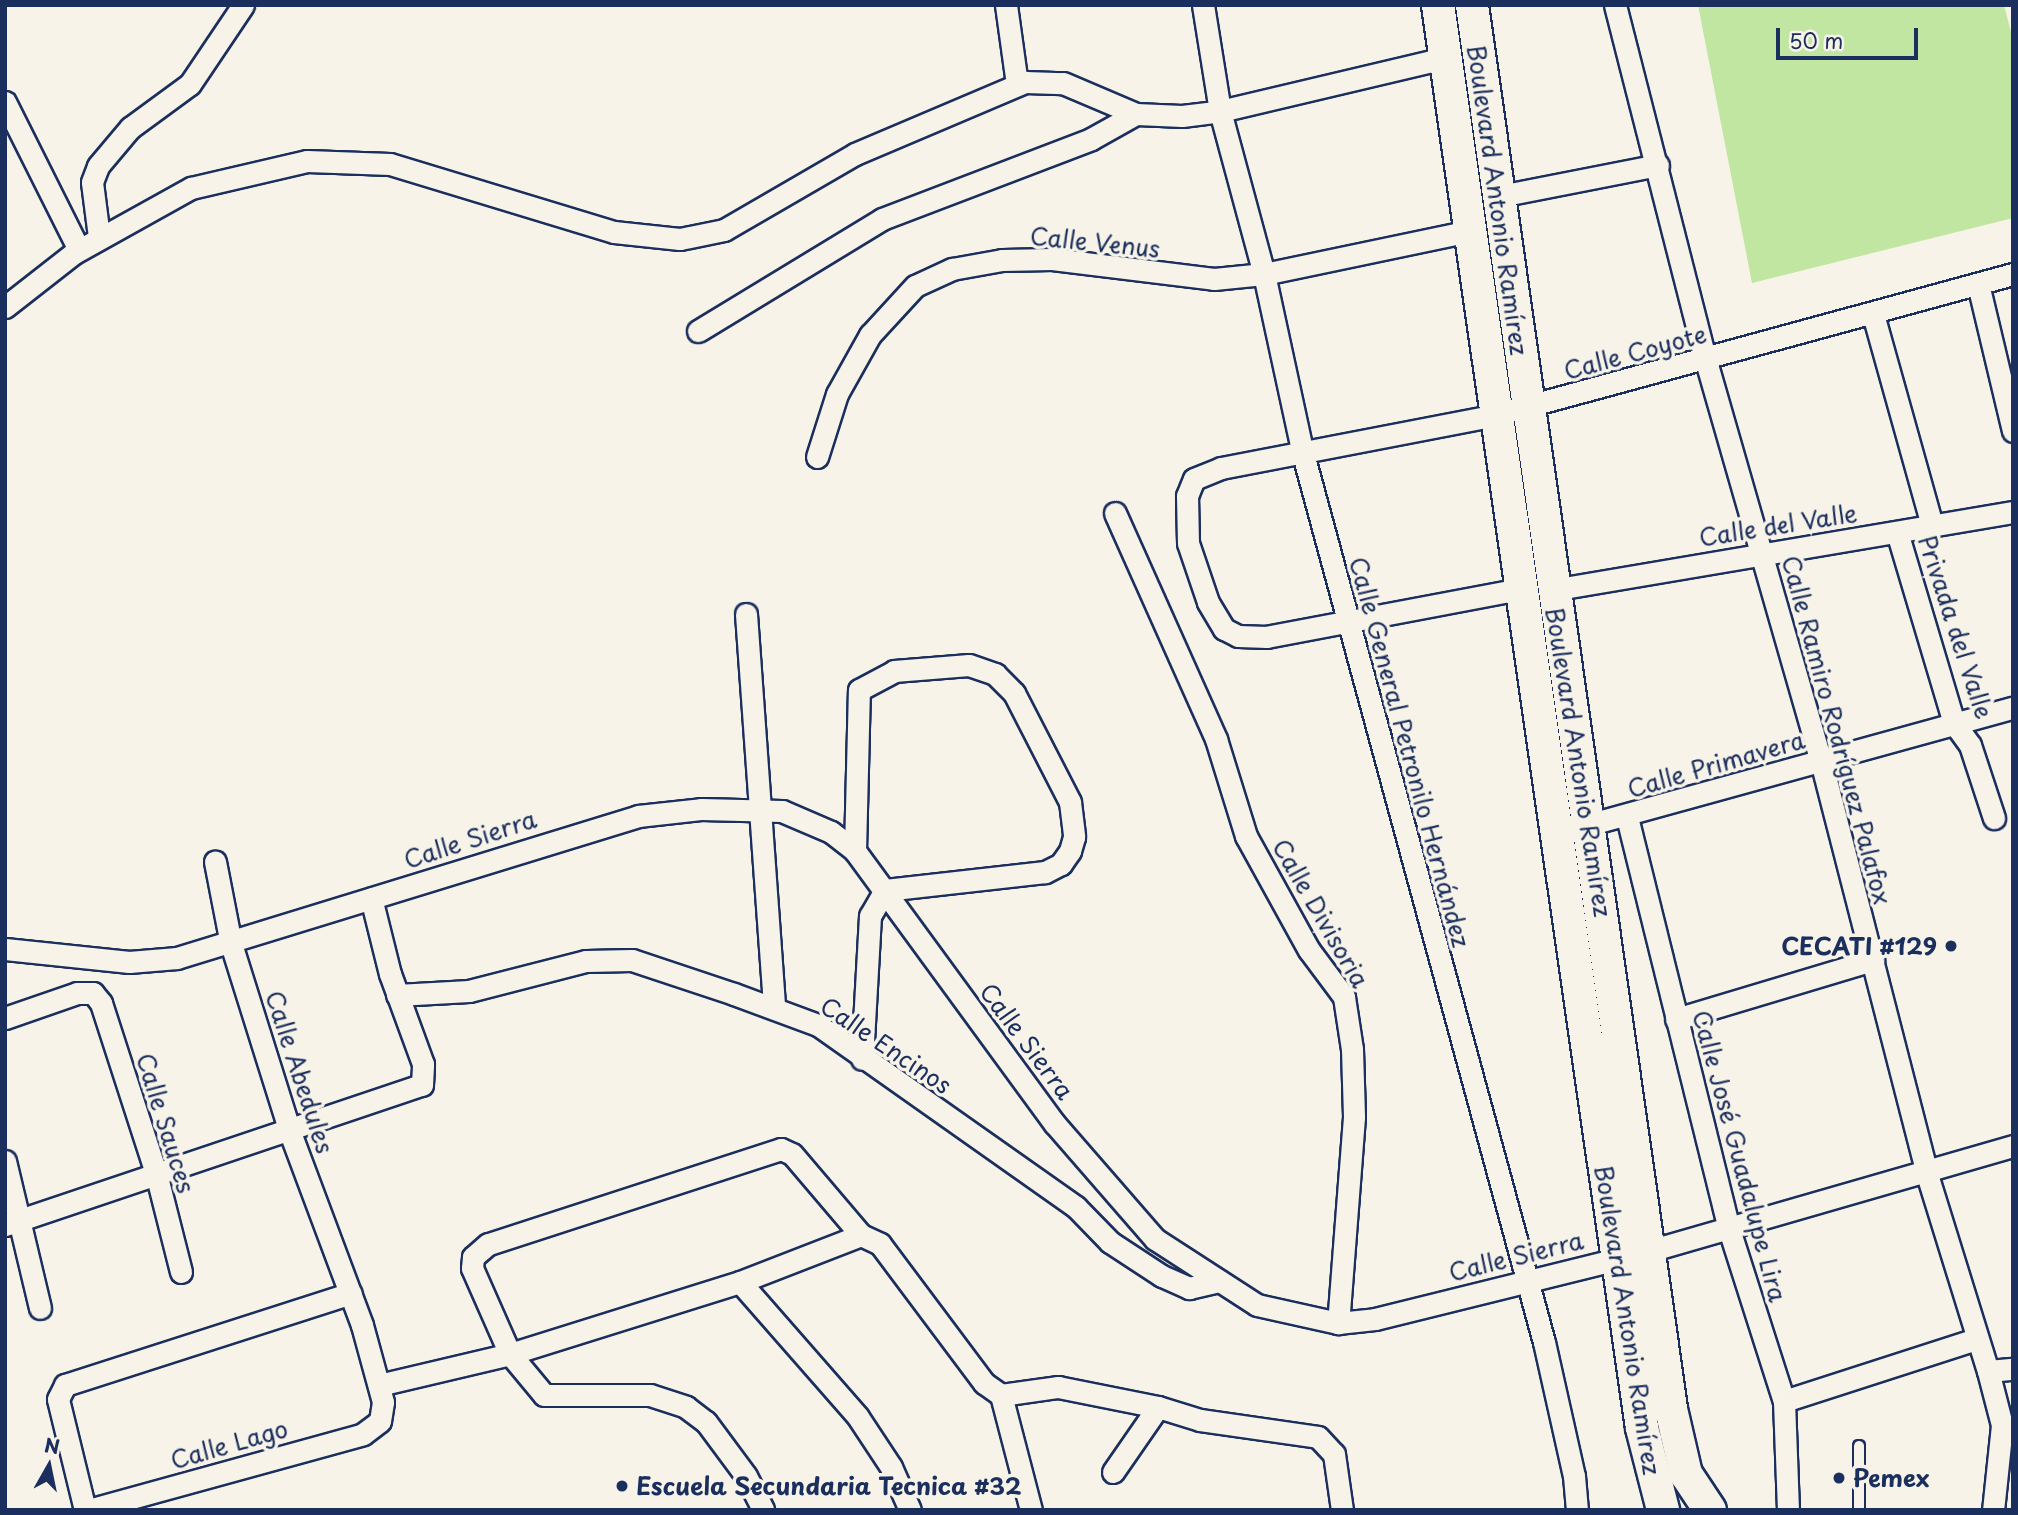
<!DOCTYPE html>
<html>
<head>
<meta charset="utf-8">
<style>
	body { margin:0 }
	#map { position:relative; width:2018px; height:1515px; overflow:hidden; background:#f7f3e8; font-family:"Playpen Sans",sans-serif }
	div>[style] { position:absolute }
	.green>* { inset:0; background:#c0e6a2 }
	.roads { filter:drop-shadow(2px 0 #1b2f5e) drop-shadow(-2px 0 #1b2f5e) drop-shadow(0 2px #1b2f5e) drop-shadow(0 -2px #1b2f5e) }
	.lane>* { height:10px; margin:-5px; padding:0 5px; transform-origin:5px; border-radius:5px; background:#f7f3e8 }
	.street>* { height:21px; margin:-10.5px; padding:0 10.5px; transform-origin:10.5px; border-radius:10.5px; background:#f7f3e8 }
	.secondary>* { height:32px; margin:-16px; padding:0 16px; transform-origin:16px; border-radius:16px; background:#f7f3e8 }
	.dots>* { width:19px; height:19px; translate:-50% -50%; box-sizing:border-box; border:4px solid #f7f3e8; border-radius:50% }
	span { translate:-50% -50%; white-space:nowrap; text-align:center; line-height:1.15; -webkit-text-stroke:7px #f7f3e8; paint-order:stroke }
	.street-label { font-size:24px; color:#1b2f5e }
	.poi-label { font-size:24px; color:#1b2f5e; font-weight:700 }
	.right { translate:-100% -50%; text-align:right }
	.left { translate:0 -50%; text-align:left }
	.frame { position:absolute; inset:0; border:7px solid #1b2f5e; pointer-events:none }
	.north { position:absolute; left:14px; top:1431px; width:70px; height:70px; -webkit-text-stroke:5px #f7f3e8; paint-order:stroke; rotate:9deg; font-size:19px; font-weight:700; line-height:28px; text-align:center; color:#1b2f5e }
	.north::after { content:''; display:block; margin:auto; width:24px; height:32px; background:#1b2f5e; clip-path:polygon(50% 0,100% 100%,50% 72%,0 100%) }
	.scale { position:absolute; left:1776px; top:28px; width:142px; height:32px; box-sizing:border-box; border:4px solid #1b2f5e; border-top:0; padding-left:9px; font-size:21px; line-height:24px; white-space:nowrap; color:#1b2f5e; -webkit-text-stroke:5px #f7f3e8; paint-order:stroke }
</style>
</head>
<body>
<div id="map">
	<div class="green">
		<div style="clip-path:polygon(1698px 5px,2004px 5px,2013px 40px,2013px 218px,1752px 283px)"></div>
	</div>
	<div class="roads">
		<div class="lane">
			<div style="left:1859px;top:1446px;width:64px;rotate:90deg"></div>
		</div>
		<div class="street">
			<div style="left:1006px;top:5px;width:80px;rotate:82.1deg"></div>
			<div style="left:1203px;top:5px;width:107px;rotate:80.9deg"></div>
			<div style="left:1220px;top:111px;width:169px;rotate:74.9deg"></div>
			<div style="left:1264px;top:274px;width:184px;rotate:77.8deg"></div>
			<div style="left:1303px;top:454px;width:920px;rotate:74.82deg"></div>
			<div style="left:1544px;top:1342px;width:137px;rotate:77.4deg"></div>
			<div style="left:1574px;top:1476px;width:34px;rotate:85deg"></div>
			<div style="left:1615px;top:5px;width:367px;rotate:75.7deg"></div>
			<div style="left:1706px;top:361px;width:416px;rotate:74deg"></div>
			<div style="left:1821px;top:761px;width:423px;rotate:75.6deg"></div>
			<div style="left:1926px;top:1171px;width:209px;rotate:72.8deg"></div>
			<div style="left:1988px;top:1371px;width:56px;rotate:75.5deg"></div>
			<div style="left:2002px;top:1425px;width:85px;rotate:96deg"></div>
			<div style="left:5px;top:102px;width:165px;rotate:63.4deg"></div>
			<div style="left:1500px;top:196px;width:161px;rotate:-11.1deg"></div>
			<div style="left:99px;top:237px;width:55px;rotate:-97.3deg"></div>
			<div style="left:92px;top:182px;width:17px;rotate:-69deg"></div>
			<div style="left:98px;top:166px;width:50px;rotate:-49.9deg"></div>
			<div style="left:130px;top:128px;width:74px;rotate:-36.3deg"></div>
			<div style="left:190px;top:84px;width:95px;rotate:-56.1deg"></div>
			<div style="left:1978px;top:284px;width:151px;rotate:76.6deg"></div>
			<div style="left:5px;top:307px;width:88px;rotate:-38deg"></div>
			<div style="left:74px;top:253px;width:134px;rotate:-29.1deg"></div>
			<div style="left:191px;top:188px;width:119px;rotate:-13.1deg"></div>
			<div style="left:307px;top:161px;width:83px;rotate:2.1deg"></div>
			<div style="left:390px;top:164px;width:234px;rotate:16.9deg"></div>
			<div style="left:614px;top:232px;width:66px;rotate:6.1deg"></div>
			<div style="left:680px;top:239px;width:45px;rotate:-11.6deg"></div>
			<div style="left:724px;top:230px;width:151px;rotate:-30.1deg"></div>
			<div style="left:855px;top:154px;width:185px;rotate:-23deg"></div>
			<div style="left:1025px;top:82px;width:38px;rotate:2deg"></div>
			<div style="left:1063px;top:83px;width:79px;rotate:23deg"></div>
			<div style="left:1136px;top:114px;width:46px;rotate:2.5deg"></div>
			<div style="left:1182px;top:116px;width:38px;rotate:-7deg"></div>
			<div style="left:1220px;top:111px;width:231px;rotate:-13.3deg"></div>
			<div style="left:1873px;top:314px;width:220px;rotate:74.4deg"></div>
			<div style="left:698px;top:331px;width:215px;rotate:-31.3deg"></div>
			<div style="left:882px;top:219px;width:224px;rotate:-20.9deg"></div>
			<div style="left:1091px;top:139px;width:51px;rotate:-29.1deg"></div>
			<div style="left:817px;top:457px;width:66px;rotate:-72.4deg"></div>
			<div style="left:837px;top:394px;width:68px;rotate:-60.8deg"></div>
			<div style="left:870px;top:335px;width:67px;rotate:-47.4deg"></div>
			<div style="left:915px;top:286px;width:41px;rotate:-24.7deg"></div>
			<div style="left:952px;top:269px;width:51px;rotate:-10.2deg"></div>
			<div style="left:1002px;top:260px;width:50px;rotate:-1.1deg"></div>
			<div style="left:1052px;top:259px;width:163px;rotate:7deg"></div>
			<div style="left:1214px;top:279px;width:50px;rotate:-5.7deg"></div>
			<div style="left:1264px;top:274px;width:210px;rotate:-11.8deg"></div>
			<div style="left:1115px;top:513px;width:248px;rotate:65.9deg"></div>
			<div style="left:1216px;top:739px;width:102px;rotate:72.8deg"></div>
			<div style="left:1246px;top:836px;width:130px;rotate:61.1deg"></div>
			<div style="left:1309px;top:950px;width:59px;rotate:53.3deg"></div>
			<div style="left:1344px;top:997px;width:53px;rotate:81.3deg"></div>
			<div style="left:1352px;top:1049px;width:68px;rotate:88.3deg"></div>
			<div style="left:1354px;top:1117px;width:207px;rotate:94.4deg"></div>
			<div style="left:1897px;top:532px;width:199px;rotate:73.4deg"></div>
			<div style="left:1954px;top:723px;width:27px;rotate:54deg"></div>
			<div style="left:1970px;top:745px;width:77px;rotate:71.8deg"></div>
			<div style="left:1520px;top:589px;width:258px;rotate:169.3deg"></div>
			<div style="left:1267px;top:637px;width:29px;rotate:-178deg"></div>
			<div style="left:1238px;top:636px;width:16px;rotate:-153deg"></div>
			<div style="left:1224px;top:629px;width:31px;rotate:-121deg"></div>
			<div style="left:1208px;top:602px;width:62px;rotate:-108.7deg"></div>
			<div style="left:1188px;top:543px;width:47px;rotate:-91.2deg"></div>
			<div style="left:1187px;top:496px;width:18px;rotate:-68deg"></div>
			<div style="left:1194px;top:479px;width:29px;rotate:-22deg"></div>
			<div style="left:1221px;top:468px;width:279px;rotate:-10.9deg"></div>
			<div style="left:1495px;top:415px;width:537px;rotate:-15.23deg"></div>
			<div style="left:1552px;top:590px;width:468px;rotate:-9.6deg"></div>
			<div style="left:746px;top:614px;width:395px;rotate:85.9deg"></div>
			<div style="left:1627px;top:817px;width:421px;rotate:76.1deg"></div>
			<div style="left:1728px;top:1226px;width:184px;rotate:72.3deg"></div>
			<div style="left:1784px;top:1401px;width:109px;rotate:87.9deg"></div>
			<div style="left:1576px;top:828px;width:453px;rotate:-15.4deg"></div>
			<div style="left:855px;top:851px;width:161px;rotate:-88.6deg"></div>
			<div style="left:859px;top:690px;width:40px;rotate:-28deg"></div>
			<div style="left:894px;top:671px;width:75px;rotate:-4.6deg"></div>
			<div style="left:969px;top:665px;width:28px;rotate:19deg"></div>
			<div style="left:995px;top:674px;width:27px;rotate:45deg"></div>
			<div style="left:1014px;top:693px;width:123px;rotate:62.8deg"></div>
			<div style="left:1070px;top:802px;width:35px;rotate:83deg"></div>
			<div style="left:1074px;top:837px;width:15px;rotate:106deg"></div>
			<div style="left:1070px;top:851px;width:16px;rotate:125deg"></div>
			<div style="left:1061px;top:864px;width:18px;rotate:153deg"></div>
			<div style="left:1045px;top:872px;width:161px;rotate:173.6deg"></div>
			<div style="left:885px;top:890px;width:30px;rotate:120deg"></div>
			<div style="left:870px;top:916px;width:143px;rotate:93.2deg"></div>
			<div style="left:5px;top:949px;width:125px;rotate:6deg"></div>
			<div style="left:129px;top:962px;width:48px;rotate:-4.8deg"></div>
			<div style="left:177px;top:958px;width:482px;rotate:-17.1deg"></div>
			<div style="left:638px;top:816px;width:63px;rotate:-6.3deg"></div>
			<div style="left:701px;top:809px;width:81px;rotate:1.4deg"></div>
			<div style="left:782px;top:811px;width:53px;rotate:23.2deg"></div>
			<div style="left:831px;top:832px;width:31px;rotate:38deg"></div>
			<div style="left:855px;top:851px;width:338px;rotate:53.8deg"></div>
			<div style="left:1055px;top:1124px;width:152px;rotate:49deg"></div>
			<div style="left:1155px;top:1239px;width:121px;rotate:32.9deg"></div>
			<div style="left:1257px;top:1305px;width:83px;rotate:12.5deg"></div>
			<div style="left:1338px;top:1323px;width:37px;rotate:-6deg"></div>
			<div style="left:1375px;top:1319px;width:282px;rotate:-13.9deg"></div>
			<div style="left:1649px;top:1251px;width:379px;rotate:-16.1deg"></div>
			<div style="left:397px;top:995px;width:72px;rotate:-3.2deg"></div>
			<div style="left:469px;top:991px;width:121px;rotate:-14.4deg"></div>
			<div style="left:586px;top:961px;width:46px;rotate:-1.2deg"></div>
			<div style="left:632px;top:960px;width:108px;rotate:18.4deg"></div>
			<div style="left:734px;top:994px;width:90px;rotate:20.3deg"></div>
			<div style="left:818px;top:1025px;width:316px;rotate:35.2deg"></div>
			<div style="left:1076px;top:1207px;width:49px;rotate:45.8deg"></div>
			<div style="left:1110px;top:1242px;width:62px;rotate:33.2deg"></div>
			<div style="left:1162px;top:1276px;width:30px;rotate:24deg"></div>
			<div style="left:1189px;top:1288px;width:31px;rotate:-13deg"></div>
			<div style="left:5px;top:1018px;width:76px;rotate:-19.1deg"></div>
			<div style="left:77px;top:993px;width:16px"></div>
			<div style="left:93px;top:993px;width:13px;rotate:51deg"></div>
			<div style="left:101px;top:1003px;width:179px;rotate:72.1deg"></div>
			<div style="left:156px;top:1173px;width:102px;rotate:75.8deg"></div>
			<div style="left:1676px;top:1019px;width:206px;rotate:-16.7deg"></div>
			<div style="left:5px;top:1161px;width:151px;rotate:76.6deg"></div>
			<div style="left:5px;top:1225px;width:440px;rotate:-18.6deg"></div>
			<div style="left:422px;top:1085px;width:21px;rotate:-87deg"></div>
			<div style="left:423px;top:1064px;width:96px;rotate:-110.1deg"></div>
			<div style="left:390px;top:974px;width:78px;rotate:-104deg"></div>
			<div style="left:861px;top:1235px;width:106px;rotate:-130.4deg"></div>
			<div style="left:792px;top:1154px;width:12px;rotate:-156deg"></div>
			<div style="left:781px;top:1149px;width:308px;rotate:162deg"></div>
			<div style="left:488px;top:1244px;width:20px;rotate:139deg"></div>
			<div style="left:473px;top:1257px;width:11px;rotate:95deg"></div>
			<div style="left:472px;top:1268px;width:94px;rotate:66.2deg"></div>
			<div style="left:510px;top:1354px;width:241px;rotate:-17.4deg"></div>
			<div style="left:740px;top:1282px;width:130px;rotate:-21.2deg"></div>
			<div style="left:861px;top:1235px;width:21px;rotate:25deg"></div>
			<div style="left:880px;top:1244px;width:174px;rotate:53.2deg"></div>
			<div style="left:984px;top:1383px;width:21px;rotate:35deg"></div>
			<div style="left:1001px;top:1395px;width:58px;rotate:-8deg"></div>
			<div style="left:1058px;top:1387px;width:102px;rotate:11.3deg"></div>
			<div style="left:1158px;top:1407px;width:44px;rotate:17.2deg"></div>
			<div style="left:1200px;top:1420px;width:119px;rotate:8.2deg"></div>
			<div style="left:1318px;top:1437px;width:23px;rotate:47deg"></div>
			<div style="left:1334px;top:1454px;width:57px;rotate:81.9deg"></div>
			<div style="left:740px;top:1282px;width:179px;rotate:48.8deg"></div>
			<div style="left:858px;top:1417px;width:60px;rotate:56.6deg"></div>
			<div style="left:891px;top:1467px;width:47px;rotate:66.2deg"></div>
			<div style="left:1988px;top:1371px;width:25px;rotate:-5deg"></div>
			<div style="left:379px;top:1385px;width:135px;rotate:-13.3deg"></div>
			<div style="left:510px;top:1354px;width:53px;rotate:50.3deg"></div>
			<div style="left:544px;top:1395px;width:106px"></div>
			<div style="left:650px;top:1395px;width:38px;rotate:18deg"></div>
			<div style="left:686px;top:1407px;width:25px;rotate:37deg"></div>
			<div style="left:706px;top:1422px;width:67px;rotate:53.5deg"></div>
			<div style="left:746px;top:1476px;width:38px;rotate:63deg"></div>
			<div style="left:1001px;top:1395px;width:119px;rotate:75.4deg"></div>
			<div style="left:1784px;top:1401px;width:202px;rotate:-17.9deg"></div>
			<div style="left:1113px;top:1472px;width:79px;rotate:-55.3deg"></div>
			<div style="left:85px;top:1510px;width:114px;rotate:-103.7deg"></div>
			<div style="left:58px;top:1399px;width:16px;rotate:-63deg"></div>
			<div style="left:65px;top:1385px;width:300px;rotate:-17.8deg"></div>
			<div style="left:88px;top:1510px;width:285px;rotate:-15.4deg"></div>
			<div style="left:363px;top:1434px;width:21px;rotate:-37deg"></div>
			<div style="left:380px;top:1421px;width:19px;rotate:-81deg"></div>
			<div style="left:383px;top:1402px;width:80px;rotate:-105.3deg"></div>
			<div style="left:362px;top:1325px;width:206px;rotate:-110.5deg"></div>
			<div style="left:290px;top:1132px;width:197px;rotate:-107.4deg"></div>
			<div style="left:231px;top:944px;width:84px;rotate:-101deg"></div>
		</div>
		<div class="secondary">
			<div style="left:1438px;top:5px;width:1438px;rotate:81.84deg"></div>
			<div style="left:1642px;top:1428px;width:85px;rotate:75.6deg"></div>
			<div style="left:1472px;top:5px;width:1418px;rotate:81.93deg"></div>
			<div style="left:1671px;top:1409px;width:67px;rotate:77deg"></div>
			<div style="left:1686px;top:1474px;width:43px;rotate:56.3deg"></div>
		</div>
	</div>
	<div class="dots">
		<div style="left:1951px;top:946px;background:#1b2f5e"></div>
		<div style="left:1839px;top:1478px;background:#1b2f5e"></div>
		<div style="left:622px;top:1486px;background:#1b2f5e"></div>
	</div>
	<div class="street-label">
		<span style="left:1498px;top:200px;rotate:82deg">Boulevard Antonio Ramírez</span>
		<span style="left:1095px;top:242px;rotate:6deg">Calle Venus</span>
		<span style="left:1635px;top:352px;rotate:-15deg">Calle Coyote</span>
		<span style="left:1778px;top:525px;rotate:-9deg">Calle del Valle</span>
		<span style="left:1956px;top:627px;rotate:72deg">Privada del Valle</span>
		<span style="left:1837px;top:730px;rotate:75deg">Calle Ramiro Rodríguez Palafox</span>
		<span style="left:1410px;top:752px;rotate:75deg">Calle General Petronilo Hernández</span>
		<span style="left:1579px;top:762px;rotate:81deg">Boulevard Antonio Ramírez</span>
		<span style="left:1716px;top:764px;rotate:-16deg">Calle Primavera</span>
		<span style="left:470px;top:839px;rotate:-18deg">Calle Sierra</span>
		<span style="left:1321px;top:913px;rotate:60deg">Calle Divisoria</span>
		<span style="left:1027px;top:1041px;rotate:53deg">Calle Sierra</span>
		<span style="left:886px;top:1045px;rotate:34deg">Calle Encinos</span>
		<span style="left:300px;top:1072px;rotate:72deg">Calle Abedules</span>
		<span style="left:166px;top:1123px;rotate:73deg">Calle Sauces</span>
		<span style="left:1740px;top:1156px;rotate:75deg">Calle José Guadalupe Lira</span>
		<span style="left:1516px;top:1256px;rotate:-14deg">Calle Sierra</span>
		<span style="left:1628px;top:1320px;rotate:81deg">Boulevard Antonio Ramírez</span>
		<span style="left:229px;top:1444px;rotate:-16deg">Calle Lago</span>
	</div>
	<div class="poi-label">
		<span class="right" style="left:1937px;top:946px">CECATI #129</span>
		<span class="left" style="left:1853px;top:1478px">Pemex</span>
		<span class="left" style="left:636px;top:1486px">Escuela Secundaria Tecnica #32</span>
	</div>
	<div class="frame"></div>
	<div class="north">N</div>
	<div class="scale">50 m</div>
</div>
</body>
</html>
